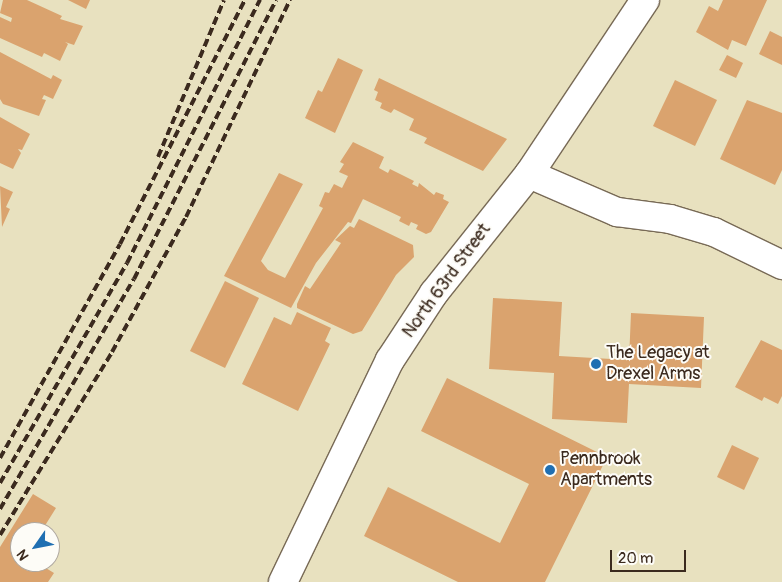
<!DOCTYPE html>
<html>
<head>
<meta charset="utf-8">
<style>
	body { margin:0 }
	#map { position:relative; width:782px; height:582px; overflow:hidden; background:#e8e1bf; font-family:Pangolin,sans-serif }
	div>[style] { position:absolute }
	.building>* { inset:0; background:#daa36e }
	.roads { filter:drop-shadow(1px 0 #786a56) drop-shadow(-1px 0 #786a56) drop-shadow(0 1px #786a56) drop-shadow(0 -1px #786a56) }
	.minor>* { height:28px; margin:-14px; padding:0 14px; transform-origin:14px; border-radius:14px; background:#fff }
	.major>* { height:28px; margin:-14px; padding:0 14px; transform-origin:14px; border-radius:14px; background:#fff }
	.rail>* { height:4px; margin-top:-2px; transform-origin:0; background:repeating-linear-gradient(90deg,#3b2a1e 0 8px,transparent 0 12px) }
	.dots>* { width:14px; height:14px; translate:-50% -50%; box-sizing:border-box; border:2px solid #fdfcf7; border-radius:50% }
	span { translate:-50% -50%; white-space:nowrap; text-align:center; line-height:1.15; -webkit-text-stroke:4px #fdfcf7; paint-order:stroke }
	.street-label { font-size:18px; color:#3b2a1e }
	.poi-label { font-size:18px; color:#3b2a1e }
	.left { translate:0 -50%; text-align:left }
	.north { position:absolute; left:10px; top:522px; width:50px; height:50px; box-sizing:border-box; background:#fdfcf7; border:1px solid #afa8a0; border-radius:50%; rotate:237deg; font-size:14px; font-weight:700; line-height:20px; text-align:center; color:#3b2a1e }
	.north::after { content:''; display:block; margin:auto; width:18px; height:22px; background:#1f6fb2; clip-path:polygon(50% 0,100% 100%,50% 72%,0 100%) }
	.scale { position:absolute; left:610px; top:550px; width:76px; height:22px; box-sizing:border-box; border:2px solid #3b2a1e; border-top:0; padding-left:6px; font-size:15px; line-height:18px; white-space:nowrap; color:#3b2a1e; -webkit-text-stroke:4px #fdfcf7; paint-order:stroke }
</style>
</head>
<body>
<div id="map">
	<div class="building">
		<div style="clip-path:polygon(3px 0,27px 0,62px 16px,60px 19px,83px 26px,74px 45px,65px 42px,68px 44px,60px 61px,44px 53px,42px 57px,0 38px,0 17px,11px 22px,12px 18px,0 13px)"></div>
		<div style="clip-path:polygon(68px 0,90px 0,86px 9px)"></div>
		<div style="clip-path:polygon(723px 0,767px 0,746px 46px,732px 40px,728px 50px,696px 32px,709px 6px,718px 11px)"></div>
		<div style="clip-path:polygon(770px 31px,782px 37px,782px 65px,759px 54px)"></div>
		<div style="clip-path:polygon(0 52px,51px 79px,53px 75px,62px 80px,53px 99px,44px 95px,42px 99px,46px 100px,39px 116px,3px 104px,0 99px)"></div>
		<div style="clip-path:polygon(727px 55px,743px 63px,736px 78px,719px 70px)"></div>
		<div style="clip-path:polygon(338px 58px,363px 70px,335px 133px,305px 118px,318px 90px,322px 92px)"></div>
		<div style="clip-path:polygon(379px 78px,507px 139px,483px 171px,424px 143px,427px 138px,409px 130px,414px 119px,394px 109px,391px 113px,380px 108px,382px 103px,375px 100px,378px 92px,374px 90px)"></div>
		<div style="clip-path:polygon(675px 80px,717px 100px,695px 146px,653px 126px)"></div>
		<div style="clip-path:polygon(747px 100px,782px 113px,782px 170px,775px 185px,720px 159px)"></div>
		<div style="clip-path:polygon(0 117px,30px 134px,22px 150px,18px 149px,21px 153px,13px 169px,0 163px)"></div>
		<div style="clip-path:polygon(353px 142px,384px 157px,379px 168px,388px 173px,390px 169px,414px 181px,412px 184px,418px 187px,419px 183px,434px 195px,436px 192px,444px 195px,443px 199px,449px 202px,431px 232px,426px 234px,416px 229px,418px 225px,411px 222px,409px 226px,399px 221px,401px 217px,363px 199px,351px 223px,348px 222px,316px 263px,291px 308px,224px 276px,279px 173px,303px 184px,261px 261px,268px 270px,285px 278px,323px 208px,319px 206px,325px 192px,329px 193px,334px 184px,342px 188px,348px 176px,339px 172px,344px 164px,340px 162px)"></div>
		<div style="clip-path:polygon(0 186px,13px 192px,6px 207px,10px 209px,2px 227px)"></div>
		<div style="clip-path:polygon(359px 219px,413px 245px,414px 257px,396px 275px,362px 331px,353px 334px,297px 308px,297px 304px,305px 286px,310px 289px,341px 243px,335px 240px,350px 226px,354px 228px)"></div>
		<div style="clip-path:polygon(225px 281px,259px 298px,225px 368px,190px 351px)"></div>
		<div style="clip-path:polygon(493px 298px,562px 302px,559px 356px,629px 360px,631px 313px,704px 317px,701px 388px,629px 384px,627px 423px,552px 419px,554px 373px,489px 369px)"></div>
		<div style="clip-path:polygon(297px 312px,331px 328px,325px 341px,330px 344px,298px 411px,242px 384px,274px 317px,291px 325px)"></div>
		<div style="clip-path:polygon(761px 340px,782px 350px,782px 396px,778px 404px,764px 397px,762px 401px,735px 387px)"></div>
		<div style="clip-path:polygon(447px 378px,607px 457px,545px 582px,458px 582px,364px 536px,388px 487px,500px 543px,529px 484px,421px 431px)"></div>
		<div style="clip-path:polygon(732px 445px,759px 458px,744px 490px,717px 477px)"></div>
		<div style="clip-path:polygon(33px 494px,56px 508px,41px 532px,20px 532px,20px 562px,36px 562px,54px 573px,48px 582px,0 582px,0 547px)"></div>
	</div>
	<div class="roads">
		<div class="minor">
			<div style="left:529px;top:174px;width:96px;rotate:23.4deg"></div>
			<div style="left:617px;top:212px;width:53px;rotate:7.5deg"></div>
			<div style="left:670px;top:219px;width:46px;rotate:16.5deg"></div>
			<div style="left:714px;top:232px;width:76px;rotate:25.9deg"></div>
		</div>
		<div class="major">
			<div style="left:283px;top:582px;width:246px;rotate:-64.3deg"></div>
			<div style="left:390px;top:360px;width:80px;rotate:-56.7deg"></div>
			<div style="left:434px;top:293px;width:152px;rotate:-51.4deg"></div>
			<div style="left:529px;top:174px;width:209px;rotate:-56.3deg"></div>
		</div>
	</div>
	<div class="rail">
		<div style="left:158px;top:157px;width:170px;rotate:-67.2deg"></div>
		<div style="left:0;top:458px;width:245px;rotate:-60.7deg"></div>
		<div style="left:120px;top:244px;width:274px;rotate:-62.9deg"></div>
		<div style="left:0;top:483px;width:254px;rotate:-60deg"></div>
		<div style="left:127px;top:263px;width:295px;rotate:-63.2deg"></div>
		<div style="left:0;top:509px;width:266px;rotate:-59.8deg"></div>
		<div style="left:134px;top:279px;width:313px;rotate:-63deg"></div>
		<div style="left:0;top:535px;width:215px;rotate:-58.5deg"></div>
		<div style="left:112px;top:352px;width:154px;rotate:-61.3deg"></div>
		<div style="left:186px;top:217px;width:241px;rotate:-64.4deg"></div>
	</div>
	<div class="dots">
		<div style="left:596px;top:364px;background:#1f6fb2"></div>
		<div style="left:550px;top:470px;background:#1f6fb2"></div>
	</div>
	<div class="street-label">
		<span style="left:447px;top:281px;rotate:-54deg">North 63rd Street</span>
	</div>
	<div class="poi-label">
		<span class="left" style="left:606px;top:364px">The Legacy at<br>Drexel Arms</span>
		<span class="left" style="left:560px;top:470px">Pennbrook<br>Apartments</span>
	</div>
	<div class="north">N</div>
	<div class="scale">20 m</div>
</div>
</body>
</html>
